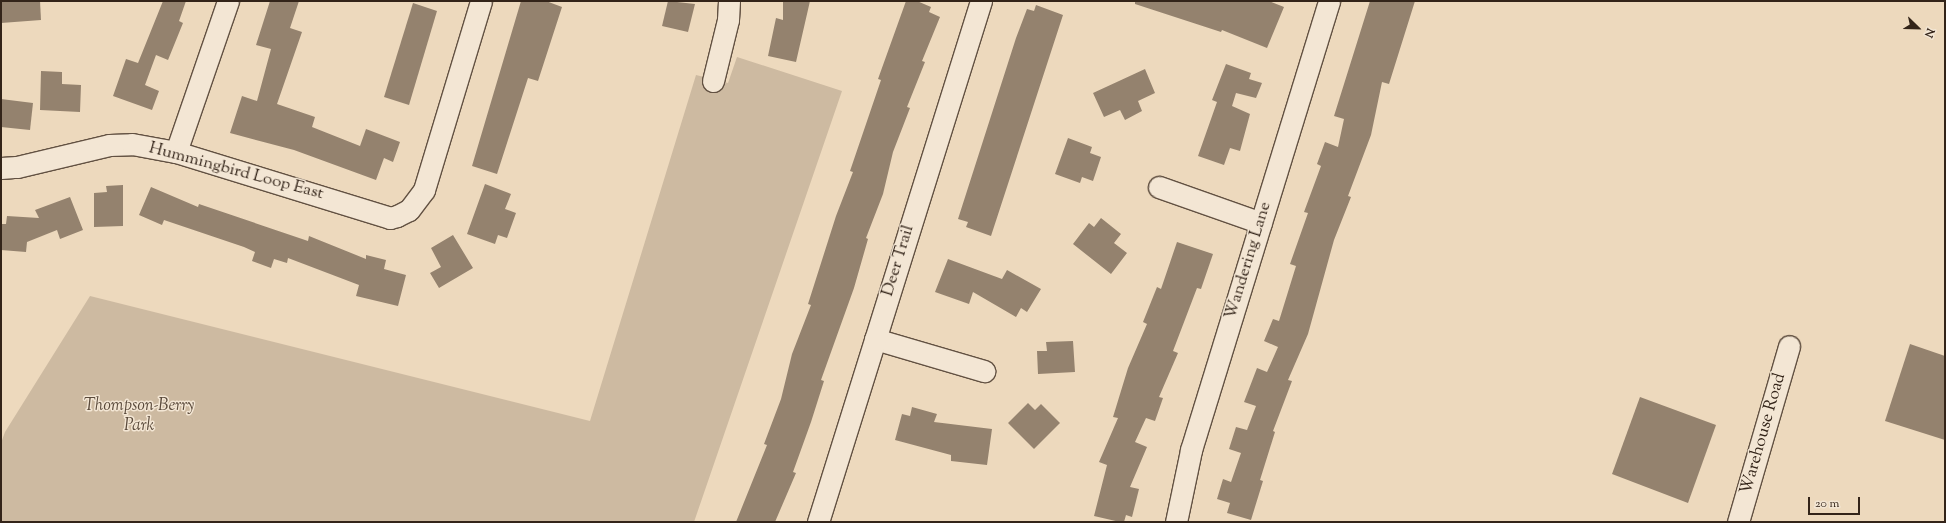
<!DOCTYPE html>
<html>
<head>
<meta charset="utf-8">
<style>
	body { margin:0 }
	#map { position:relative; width:1946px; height:523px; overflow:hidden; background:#edd9bd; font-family:"Sorts Mill Goudy",serif }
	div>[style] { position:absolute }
	.green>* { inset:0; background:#cdbaa1 }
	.building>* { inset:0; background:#94826e }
	.roads { filter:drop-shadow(1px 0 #625142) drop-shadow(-1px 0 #625142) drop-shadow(0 1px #625142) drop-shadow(0 -1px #625142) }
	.minor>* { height:21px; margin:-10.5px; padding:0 10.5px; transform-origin:10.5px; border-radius:10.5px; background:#f3e6d4 }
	span { translate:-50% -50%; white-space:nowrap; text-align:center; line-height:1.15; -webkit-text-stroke:3px #f3e6d4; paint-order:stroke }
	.street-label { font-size:17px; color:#332419 }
	.park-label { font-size:17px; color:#5a4a3b; font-style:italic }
	.frame { position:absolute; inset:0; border:2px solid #332419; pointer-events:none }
	.north { position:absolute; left:1898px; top:8px; width:40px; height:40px; -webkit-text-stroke:3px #f3e6d4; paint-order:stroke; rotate:113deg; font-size:11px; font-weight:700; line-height:16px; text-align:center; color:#332419 }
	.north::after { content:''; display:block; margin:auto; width:14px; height:18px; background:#332419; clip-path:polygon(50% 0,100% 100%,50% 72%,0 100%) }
	.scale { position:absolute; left:1808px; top:497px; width:52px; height:18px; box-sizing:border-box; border:2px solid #332419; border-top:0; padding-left:5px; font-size:12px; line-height:14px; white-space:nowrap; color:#332419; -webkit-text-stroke:3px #f3e6d4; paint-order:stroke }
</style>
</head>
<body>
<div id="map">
	<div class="green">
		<div style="clip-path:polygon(737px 57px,842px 91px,694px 522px,1px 522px,1px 443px,5px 432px,90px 296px,590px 421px,696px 75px,728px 83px)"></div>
	</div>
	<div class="building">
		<div style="clip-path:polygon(1px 1px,40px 1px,41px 20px,1px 23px)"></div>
		<div style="clip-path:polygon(163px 1px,186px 1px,179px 21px,183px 23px,168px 60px,156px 55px,145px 85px,159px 91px,152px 110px,113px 96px,126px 59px,138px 63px)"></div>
		<div style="clip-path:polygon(270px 1px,299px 1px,290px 28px,302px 32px,277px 104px,315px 117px,312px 127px,360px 146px,366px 129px,400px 142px,393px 162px,384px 158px,376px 180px,294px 150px,230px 133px,242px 96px,257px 101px,271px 49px,256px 45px)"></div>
		<div style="clip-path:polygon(521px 1px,546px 1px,562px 7px,538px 81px,528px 78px,497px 174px,472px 166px)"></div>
		<div style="clip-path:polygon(668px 1px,695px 4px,688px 32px,662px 26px)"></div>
		<div style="clip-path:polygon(783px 1px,810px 1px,796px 62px,768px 56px,776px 18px,783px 20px)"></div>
		<div style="clip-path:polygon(906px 1px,917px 1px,931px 7px,929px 12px,940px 17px,922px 61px,925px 62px,907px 107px,910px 108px,893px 152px,883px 194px,866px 238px,868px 239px,854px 288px,821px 380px,824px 381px,811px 422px,793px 472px,796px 473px,775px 522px,736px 522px,767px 445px,764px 444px,781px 399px,792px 354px,811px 305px,808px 304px,836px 216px,853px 172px,850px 171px,881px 80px,878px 79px)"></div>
		<div style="clip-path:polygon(1135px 1px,1269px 1px,1284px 7px,1267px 48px,1222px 30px,1221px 32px,1135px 4px)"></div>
		<div style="clip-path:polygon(1370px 1px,1415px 1px,1389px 84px,1382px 82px,1371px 135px,1348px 196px,1351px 197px,1334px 240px,1308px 334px,1288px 380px,1292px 381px,1273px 431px,1275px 432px,1260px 480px,1263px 481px,1251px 520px,1227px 513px,1230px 503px,1217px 499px,1223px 479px,1231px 482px,1241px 453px,1229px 449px,1236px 427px,1247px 430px,1256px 406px,1244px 402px,1257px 368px,1267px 372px,1278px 347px,1264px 341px,1273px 319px,1279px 321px,1296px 266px,1290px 264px,1308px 213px,1304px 212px,1321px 166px,1317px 164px,1325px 142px,1338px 147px,1344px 119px,1334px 116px)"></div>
		<div style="clip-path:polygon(413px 3px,437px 11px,409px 105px,384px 97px)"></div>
		<div style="clip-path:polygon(1036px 5px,1063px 15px,991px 236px,966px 227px,968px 222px,958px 219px,1016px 38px,1027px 9px,1034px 11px)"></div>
		<div style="clip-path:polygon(1226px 64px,1251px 73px,1249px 79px,1262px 83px,1256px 98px,1236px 93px,1232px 106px,1250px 114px,1240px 151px,1230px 148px,1224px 165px,1198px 156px,1217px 102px,1212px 100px)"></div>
		<div style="clip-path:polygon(1145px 69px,1155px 93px,1138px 101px,1142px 111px,1125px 120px,1120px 110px,1104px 117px,1093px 93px)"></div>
		<div style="clip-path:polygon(41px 71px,62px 72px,62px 84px,81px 85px,80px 112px,40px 110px)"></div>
		<div style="clip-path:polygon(1px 99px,33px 103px,30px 130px,1px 127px)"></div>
		<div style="clip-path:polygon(1068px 138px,1092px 147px,1090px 153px,1101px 157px,1093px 181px,1082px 177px,1080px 183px,1055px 174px)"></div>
		<div style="clip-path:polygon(485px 184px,511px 194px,505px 209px,516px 213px,507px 238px,498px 235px,495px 244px,467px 234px)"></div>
		<div style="clip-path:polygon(123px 185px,123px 226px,94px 227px,94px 193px,107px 192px,106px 186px)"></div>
		<div style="clip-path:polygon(151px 187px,198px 207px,199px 204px,308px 241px,309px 236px,366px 259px,366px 255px,386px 260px,384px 269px,406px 275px,398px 306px,356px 296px,359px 285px,288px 258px,287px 263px,274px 259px,271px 268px,252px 261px,255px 252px,244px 247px,164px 220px,162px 225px,139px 215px)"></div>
		<div style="clip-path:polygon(70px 197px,83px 230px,60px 239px,57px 230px,27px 242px,26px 252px,1px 250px,1px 224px,6px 224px,7px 216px,39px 218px,35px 210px)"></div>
		<div style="clip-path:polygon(1101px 218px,1121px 234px,1114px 243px,1127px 253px,1111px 274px,1073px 244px,1089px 223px,1094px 227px)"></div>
		<div style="clip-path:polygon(453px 235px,473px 268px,439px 288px,430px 273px,441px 267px,431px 248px)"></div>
		<div style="clip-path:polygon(1177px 242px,1213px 254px,1201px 289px,1197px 288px,1173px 351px,1178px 353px,1159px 397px,1163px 398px,1155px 421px,1146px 418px,1135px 442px,1147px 447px,1130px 487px,1139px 489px,1132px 517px,1126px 515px,1124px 522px,1120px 522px,1094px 516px,1107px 465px,1099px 462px,1118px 418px,1113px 417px,1128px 368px,1147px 324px,1143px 322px,1157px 287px,1161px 289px)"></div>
		<div style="clip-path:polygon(948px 259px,1002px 279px,1007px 270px,1041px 289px,1027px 312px,1021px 308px,1016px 317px,973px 292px,969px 304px,935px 292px)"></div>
		<div style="clip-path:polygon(1073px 341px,1075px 372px,1038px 374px,1037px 351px,1047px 351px,1046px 342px)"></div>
		<div style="clip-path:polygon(1910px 344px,1945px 356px,1945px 440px,1885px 421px)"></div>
		<div style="clip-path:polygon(1640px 397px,1716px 425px,1688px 503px,1612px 474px)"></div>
		<div style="clip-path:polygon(1028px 403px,1035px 410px,1041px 404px,1060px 423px,1034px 449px,1008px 423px)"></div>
		<div style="clip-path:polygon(912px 407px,937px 414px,934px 422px,992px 429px,987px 465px,951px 461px,951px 455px,895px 440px,902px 414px,910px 416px)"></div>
	</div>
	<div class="roads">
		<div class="minor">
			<div style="left:713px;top:81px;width:63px;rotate:-76.2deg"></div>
			<div style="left:728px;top:20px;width:19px;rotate:-87deg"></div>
			<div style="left:176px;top:152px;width:160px;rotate:-71deg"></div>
			<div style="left:1px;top:168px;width:16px;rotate:-4deg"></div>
			<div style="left:17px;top:167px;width:95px;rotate:-13.4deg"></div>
			<div style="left:109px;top:145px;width:23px;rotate:-2deg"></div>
			<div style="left:132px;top:144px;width:45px;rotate:10.3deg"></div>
			<div style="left:176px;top:152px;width:224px;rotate:17.1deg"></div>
			<div style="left:390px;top:218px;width:7px;rotate:-16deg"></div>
			<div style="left:397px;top:216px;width:13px;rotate:-27deg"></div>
			<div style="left:409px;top:210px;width:25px;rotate:-53deg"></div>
			<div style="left:424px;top:190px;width:197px;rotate:-73.2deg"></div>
			<div style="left:1159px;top:187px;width:108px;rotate:19.4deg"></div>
			<div style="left:875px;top:339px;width:114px;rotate:16.4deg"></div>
			<div style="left:818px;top:522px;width:546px;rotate:-72.63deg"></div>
			<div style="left:1176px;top:522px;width:74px;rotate:-78.2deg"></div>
			<div style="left:1191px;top:450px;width:470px;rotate:-72.9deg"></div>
			<div style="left:1738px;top:522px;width:183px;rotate:-73.8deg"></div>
		</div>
	</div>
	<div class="street-label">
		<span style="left:236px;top:172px;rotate:15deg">Hummingbird Loop East</span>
		<span style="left:899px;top:261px;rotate:-73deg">Deer Trail</span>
		<span style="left:1249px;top:261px;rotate:-73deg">Wandering Lane</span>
		<span style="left:1764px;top:434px;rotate:-74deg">Warehouse Road</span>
	</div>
	<div class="park-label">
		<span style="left:139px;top:417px">Thompson-Berry<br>Park</span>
	</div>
	<div class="frame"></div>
	<div class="north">N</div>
	<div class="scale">20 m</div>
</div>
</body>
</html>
